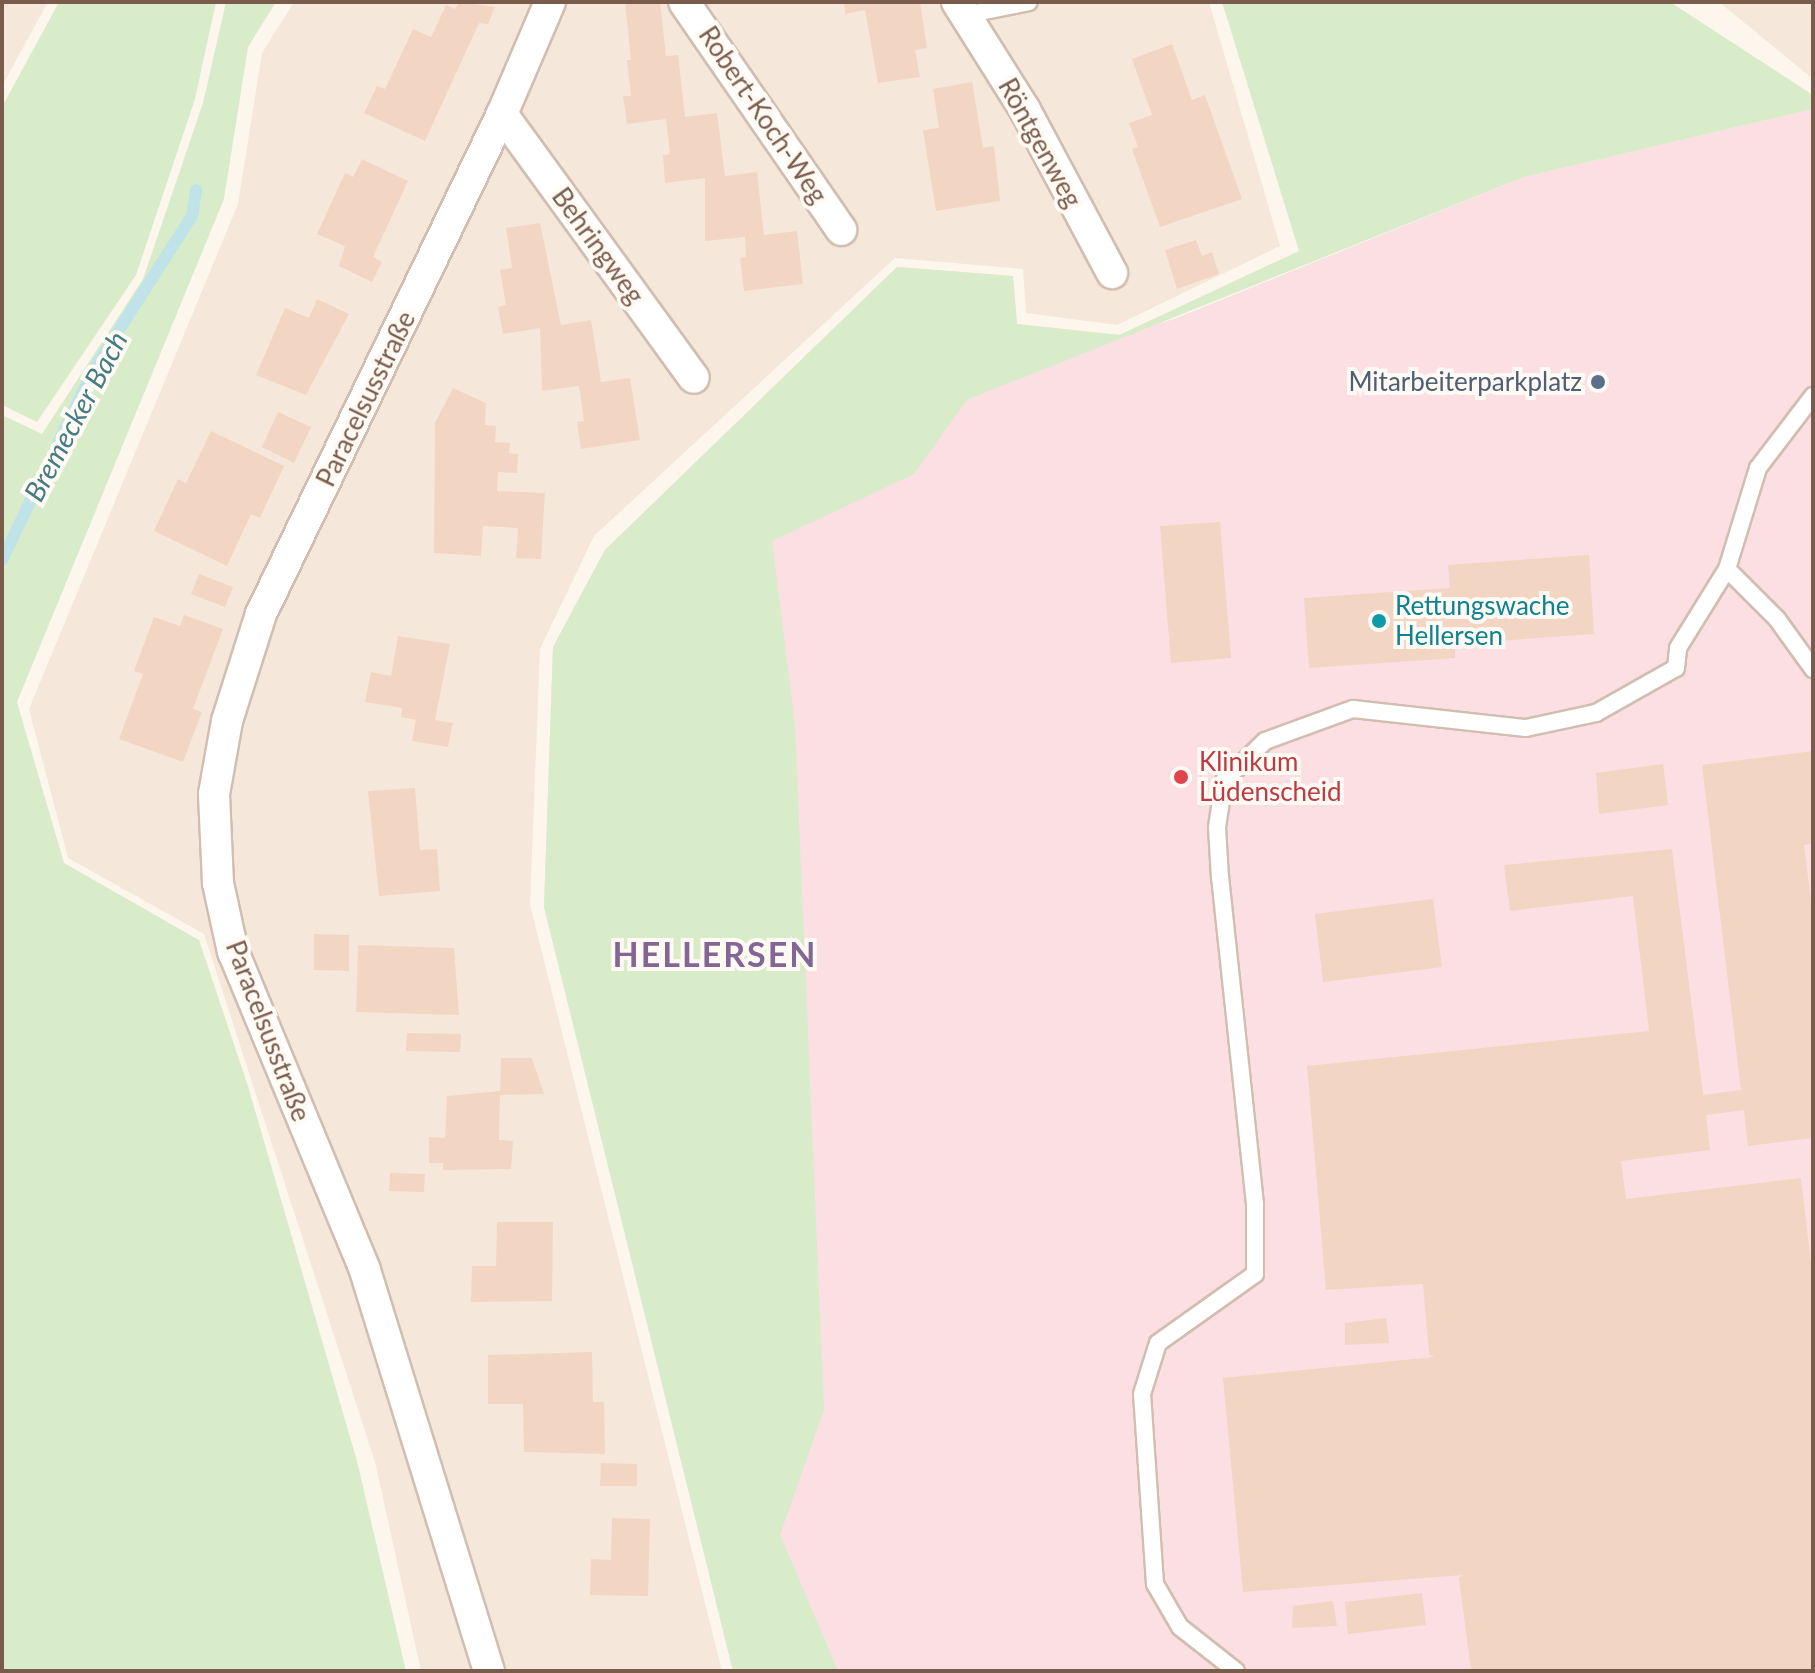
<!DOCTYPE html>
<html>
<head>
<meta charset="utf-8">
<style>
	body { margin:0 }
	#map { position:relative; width:1815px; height:1673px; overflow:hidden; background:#fdf6ec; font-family:Lato,sans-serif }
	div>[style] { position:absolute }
	.residential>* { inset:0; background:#f5e8da }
	.medical>* { inset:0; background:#fbdfe3 }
	.green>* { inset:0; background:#d8ecc9 }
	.stream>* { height:12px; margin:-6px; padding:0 6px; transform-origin:6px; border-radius:6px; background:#bfe3e8 }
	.building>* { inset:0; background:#f3d5c3 }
	.roads { filter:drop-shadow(2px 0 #d1beb0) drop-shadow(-2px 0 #d1beb0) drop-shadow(0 2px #d1beb0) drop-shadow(0 -2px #d1beb0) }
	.lane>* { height:16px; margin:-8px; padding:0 8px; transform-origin:8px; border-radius:8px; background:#fff }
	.street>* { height:30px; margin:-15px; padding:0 15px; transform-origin:15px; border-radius:15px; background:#fff }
	.dots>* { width:22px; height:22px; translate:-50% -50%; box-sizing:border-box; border:4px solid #fffaf3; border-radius:50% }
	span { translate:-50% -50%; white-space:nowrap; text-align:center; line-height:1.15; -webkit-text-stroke:8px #fffaf3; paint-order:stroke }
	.street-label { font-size:26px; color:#7a5c4d }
	.service-label { font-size:26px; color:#4e5e75 }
	.right { translate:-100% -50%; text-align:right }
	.culture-label { font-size:26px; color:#0d838f }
	.left { translate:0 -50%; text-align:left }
	.health-label { font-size:26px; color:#be3a42 }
	.water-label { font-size:28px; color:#437c86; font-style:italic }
	.district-label { font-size:34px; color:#846695; font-weight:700; letter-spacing:2px }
	.frame { position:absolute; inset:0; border:4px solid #7a5c4d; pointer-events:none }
</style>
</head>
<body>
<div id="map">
	<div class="residential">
		<div style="clip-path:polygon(2px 2px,48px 2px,2px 86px)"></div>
		<div style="clip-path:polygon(294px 2px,1209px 2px,1280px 246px,1117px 325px,1026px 313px,1023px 269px,895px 258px,594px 536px,540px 649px,530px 905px,722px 1671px,421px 1671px,375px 1462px,204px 934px,68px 858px,29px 709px,238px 204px,262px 53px)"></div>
		<div style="clip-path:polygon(1719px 2px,1813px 2px,1813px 79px)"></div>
	</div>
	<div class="medical">
		<div style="clip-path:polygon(1813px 109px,1813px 1671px,733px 1671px,544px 907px,553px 647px,605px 550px,897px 267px,1013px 276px,1017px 324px,1119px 335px,1174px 319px,1524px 177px)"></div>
	</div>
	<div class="green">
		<div style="clip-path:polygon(59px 2px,216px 2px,195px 99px,136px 275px,37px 422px,2px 405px,2px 107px)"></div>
		<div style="clip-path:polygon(226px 2px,276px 2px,248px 47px,224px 199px,17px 702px,64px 863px,199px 940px,248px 1086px,357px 1461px,406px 1671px,2px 1671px,2px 415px,42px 434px,143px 279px,203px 103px)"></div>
		<div style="clip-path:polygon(1222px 2px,1670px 2px,1813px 95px,1813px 109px,1524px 177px,967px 400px,914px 474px,772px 541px,795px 725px,824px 1410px,780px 1535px,838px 1671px,733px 1671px,544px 907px,553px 647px,605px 550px,897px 267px,1013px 276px,1017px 324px,1119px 335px,1299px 251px)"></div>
	</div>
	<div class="stream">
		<div style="left:2px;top:560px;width:212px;rotate:-64.3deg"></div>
		<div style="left:94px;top:369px;width:182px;rotate:-57.4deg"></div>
		<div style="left:192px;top:216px;width:26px;rotate:-81deg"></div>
	</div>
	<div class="building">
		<div style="clip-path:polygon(459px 2px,495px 7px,488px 24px,479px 23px,425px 141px,364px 113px,377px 86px,385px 89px,413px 29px,431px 37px,446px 5px,455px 9px)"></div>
		<div style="clip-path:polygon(625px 2px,660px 2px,666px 56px,678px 55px,685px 117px,717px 113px,725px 176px,757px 172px,764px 235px,797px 231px,803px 284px,744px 291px,740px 258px,746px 257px,745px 237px,705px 241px,705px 178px,665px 183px,663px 155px,670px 154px,666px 119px,627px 124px,623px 96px,631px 96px,627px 60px,631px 60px)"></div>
		<div style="clip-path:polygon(844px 2px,920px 2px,927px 48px,915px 50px,920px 77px,878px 83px,865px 10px,845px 14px)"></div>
		<div style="clip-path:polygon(1172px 44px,1192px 100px,1205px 95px,1242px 199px,1160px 227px,1132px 149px,1138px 147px,1129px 123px,1152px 115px,1132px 59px)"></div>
		<div style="clip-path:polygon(972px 82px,983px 148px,994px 146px,1000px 201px,936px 211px,923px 130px,939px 128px,933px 89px)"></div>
		<div style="clip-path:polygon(362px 159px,408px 181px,373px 257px,382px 262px,372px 282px,339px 266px,345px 246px,317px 234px,345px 173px,353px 177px)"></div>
		<div style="clip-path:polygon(540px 223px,561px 325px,591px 320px,601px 382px,630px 378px,640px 440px,581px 449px,577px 422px,584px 421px,579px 386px,542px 391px,540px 328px,503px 334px,498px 307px,506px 305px,500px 270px,512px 268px,506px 228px)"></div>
		<div style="clip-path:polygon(1196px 240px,1202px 256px,1212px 252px,1219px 274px,1177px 289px,1165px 250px)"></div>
		<div style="clip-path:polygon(317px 299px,349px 314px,306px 395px,256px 375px,285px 308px,309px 318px)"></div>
		<div style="clip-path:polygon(453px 388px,486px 403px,485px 425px,496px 426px,495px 442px,510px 443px,509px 453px,518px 454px,517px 473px,498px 472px,497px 491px,545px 493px,541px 559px,516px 558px,518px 528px,483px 526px,481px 556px,434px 553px,435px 423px)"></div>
		<div style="clip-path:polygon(278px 412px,311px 427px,294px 463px,262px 447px)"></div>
		<div style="clip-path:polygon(211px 431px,284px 466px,260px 518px,251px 514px,227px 566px,154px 531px,178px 479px,186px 483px)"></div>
		<div style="clip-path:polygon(1220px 522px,1231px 658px,1171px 663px,1160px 526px)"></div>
		<div style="clip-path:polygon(1589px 555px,1594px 634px,1455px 644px,1455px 658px,1309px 668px,1304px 598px,1450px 588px,1448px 565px)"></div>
		<div style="clip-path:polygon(199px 574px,233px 587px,225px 607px,191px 594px)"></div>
		<div style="clip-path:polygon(184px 615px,223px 629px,193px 709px,202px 712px,183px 762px,119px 739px,143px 674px,134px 671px,154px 617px,180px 626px)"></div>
		<div style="clip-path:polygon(398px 636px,450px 644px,435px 720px,453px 723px,448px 747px,412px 741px,416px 720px,401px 717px,402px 708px,365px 702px,371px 672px,391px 676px)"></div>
		<div style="clip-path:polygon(1813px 751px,1813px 844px,1804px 845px,1813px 917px,1813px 1138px,1748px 1146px,1744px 1110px,1706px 1115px,1710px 1150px,1621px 1161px,1626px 1199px,1801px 1178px,1813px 1281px,1813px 1671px,1471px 1671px,1459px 1578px,1463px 1575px,1243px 1592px,1223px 1378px,1434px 1357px,1429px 1354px,1423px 1284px,1326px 1290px,1307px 1066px,1649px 1031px,1633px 896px,1510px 911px,1504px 865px,1672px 849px,1703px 1095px,1741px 1090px,1702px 765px)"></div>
		<div style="clip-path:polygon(1663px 764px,1668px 805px,1599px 814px,1596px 773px)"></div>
		<div style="clip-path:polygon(415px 788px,420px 850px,437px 849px,440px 891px,379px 896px,368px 791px)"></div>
		<div style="clip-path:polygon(1433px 899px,1442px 967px,1323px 982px,1315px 914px)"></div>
		<div style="clip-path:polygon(314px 934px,349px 935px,349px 971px,314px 970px)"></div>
		<div style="clip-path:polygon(358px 945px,454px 948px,459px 1015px,356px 1012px)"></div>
		<div style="clip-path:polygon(407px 1033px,461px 1034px,460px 1052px,406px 1051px)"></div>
		<div style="clip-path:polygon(501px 1058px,532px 1058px,544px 1094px,500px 1095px,499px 1140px,513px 1141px,511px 1169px,443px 1170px,443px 1163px,429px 1163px,429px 1137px,445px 1138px,447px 1096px,500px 1091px)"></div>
		<div style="clip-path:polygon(390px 1173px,425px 1174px,424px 1192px,389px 1191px)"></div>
		<div style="clip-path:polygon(497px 1222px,553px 1222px,552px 1301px,471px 1302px,472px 1266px,496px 1266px)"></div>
		<div style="clip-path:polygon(1386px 1318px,1389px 1343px,1345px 1345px,1345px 1323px)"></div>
		<div style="clip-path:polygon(592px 1352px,593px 1402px,604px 1402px,605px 1454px,524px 1452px,523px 1404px,488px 1404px,488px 1355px)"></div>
		<div style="clip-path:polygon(601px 1463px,637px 1464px,637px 1486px,600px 1486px)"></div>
		<div style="clip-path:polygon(612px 1518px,650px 1519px,648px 1596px,590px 1595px,591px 1559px,611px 1560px)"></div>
		<div style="clip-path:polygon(1422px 1593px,1426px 1625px,1348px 1634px,1345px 1602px)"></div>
		<div style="clip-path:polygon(1333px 1601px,1337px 1626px,1292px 1628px,1293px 1606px)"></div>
	</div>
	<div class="roads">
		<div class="lane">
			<div style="left:965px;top:15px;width:65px;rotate:-11.5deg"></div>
			<div style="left:1727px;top:569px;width:71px;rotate:45deg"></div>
			<div style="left:1777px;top:619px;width:62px;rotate:54.2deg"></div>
			<div style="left:1236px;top:1671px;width:71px;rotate:-141.8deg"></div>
			<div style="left:1180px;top:1627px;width:50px;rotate:-120.2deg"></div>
			<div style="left:1155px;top:1584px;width:190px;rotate:-93.9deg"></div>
			<div style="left:1142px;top:1394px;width:53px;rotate:-72.6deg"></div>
			<div style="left:1158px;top:1343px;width:119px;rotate:-35.4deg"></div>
			<div style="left:1255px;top:1274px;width:70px;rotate:-90deg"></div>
			<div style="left:1255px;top:1204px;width:328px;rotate:-96.1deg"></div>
			<div style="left:1220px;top:878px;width:51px;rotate:-93.4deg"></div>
			<div style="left:1217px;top:827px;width:47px;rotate:-81.3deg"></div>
			<div style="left:1224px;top:781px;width:57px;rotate:-44.3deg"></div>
			<div style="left:1265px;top:741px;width:94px;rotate:-20deg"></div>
			<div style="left:1353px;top:709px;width:174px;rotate:6.3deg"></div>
			<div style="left:1526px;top:728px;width:72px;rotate:-12.1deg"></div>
			<div style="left:1596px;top:713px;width:92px;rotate:-29.4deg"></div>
			<div style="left:1676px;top:668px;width:20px;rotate:-84deg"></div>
			<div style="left:1678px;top:648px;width:93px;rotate:-58.2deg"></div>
			<div style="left:1727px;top:569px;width:106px;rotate:-72.9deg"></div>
			<div style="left:1758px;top:468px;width:91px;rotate:-52.6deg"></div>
		</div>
		<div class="street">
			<div style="left:684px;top:2px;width:277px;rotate:55.4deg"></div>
			<div style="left:957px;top:2px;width:128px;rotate:57.8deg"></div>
			<div style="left:1025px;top:110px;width:185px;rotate:61.9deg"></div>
			<div style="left:502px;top:114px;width:326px;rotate:54deg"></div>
			<div style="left:489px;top:1671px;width:420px;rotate:-107.2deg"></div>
			<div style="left:365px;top:1270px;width:344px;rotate:-112.5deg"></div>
			<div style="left:233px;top:952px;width:71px;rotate:-102.3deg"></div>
			<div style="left:218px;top:883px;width:89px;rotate:-92.6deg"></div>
			<div style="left:214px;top:794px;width:74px;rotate:-79.9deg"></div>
			<div style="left:227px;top:721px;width:112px;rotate:-72.4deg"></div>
			<div style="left:261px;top:614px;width:555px;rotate:-64.27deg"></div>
			<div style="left:502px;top:114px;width:122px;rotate:-66.8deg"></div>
		</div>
	</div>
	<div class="dots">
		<div style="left:1598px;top:382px;background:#5c6f8a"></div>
		<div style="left:1379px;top:621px;background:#0f9aa8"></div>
		<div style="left:1181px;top:777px;background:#e0444e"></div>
	</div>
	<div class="street-label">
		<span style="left:763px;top:115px;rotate:56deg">Robert-Koch-Weg</span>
		<span style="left:1040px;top:143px;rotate:61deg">Röntgenweg</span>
		<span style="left:598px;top:246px;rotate:54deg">Behringweg</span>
		<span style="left:366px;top:399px;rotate:-64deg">Paracelsusstraße</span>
		<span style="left:268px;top:1031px;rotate:69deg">Paracelsusstraße</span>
	</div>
	<div class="service-label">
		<span class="right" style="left:1582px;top:382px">Mitarbeiterparkplatz</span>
	</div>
	<div class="culture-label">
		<span class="left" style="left:1395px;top:621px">Rettungswache<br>Hellersen</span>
	</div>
	<div class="health-label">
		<span class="left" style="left:1199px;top:777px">Klinikum<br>Lüdenscheid</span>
	</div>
	<div class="water-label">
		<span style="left:75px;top:416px;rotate:-62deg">Bremecker Bach</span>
	</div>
	<div class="district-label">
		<span style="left:715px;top:954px">HELLERSEN</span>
	</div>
	<div class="frame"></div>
</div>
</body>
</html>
